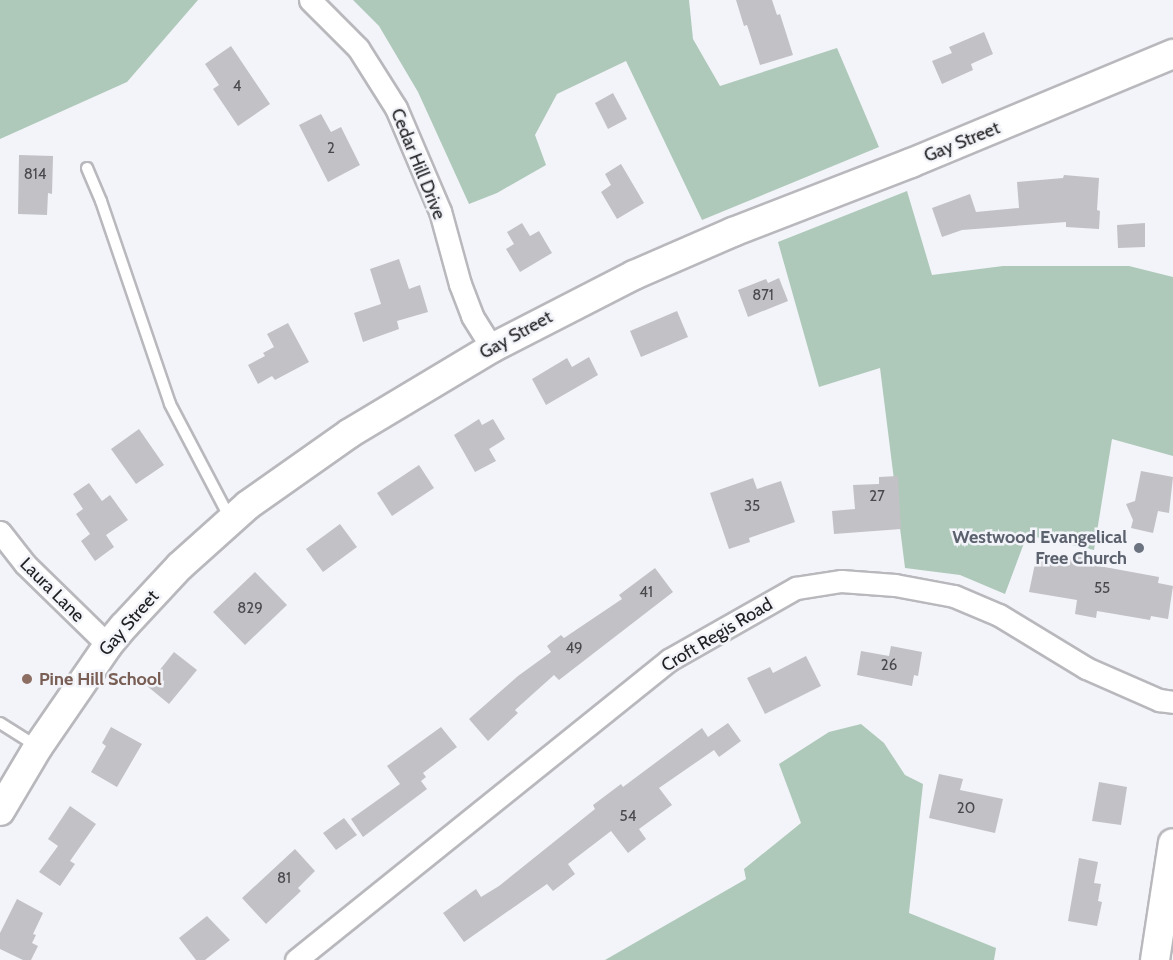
<!DOCTYPE html>
<html>
<head>
<meta charset="utf-8">
<style>
	body { margin:0 }
	#map { position:relative; width:1173px; height:960px; overflow:hidden; background:#f3f4f9; font-family:Cabin,sans-serif }
	div>[style] { position:absolute }
	.green>* { inset:0; background:#aec9ba }
	.building>* { inset:0; background:#c1c1c6 }
	.roads { filter:drop-shadow(2px 0 #b8b8bd) drop-shadow(-2px 0 #b8b8bd) drop-shadow(0 2px #b8b8bd) drop-shadow(0 -2px #b8b8bd) }
	.lane>* { height:10px; margin:-5px; padding:0 5px; transform-origin:5px; border-radius:5px; background:#fff }
	.street>* { height:21px; margin:-10.5px; padding:0 10.5px; transform-origin:10.5px; border-radius:10.5px; background:#fff }
	.secondary>* { height:28px; margin:-14px; padding:0 14px; transform-origin:14px; border-radius:14px; background:#fff }
	.dots>* { width:16px; height:16px; translate:-50% -50%; box-sizing:border-box; border:3px solid #f3f4f9; border-radius:50% }
	span { translate:-50% -50%; white-space:nowrap; text-align:center; line-height:1.15; -webkit-text-stroke:5px #f3f4f9; paint-order:stroke }
	.number-label { font-size:15px; color:#49494c }
	.number-label span { -webkit-text-stroke-width:0 }
	.street-label { font-size:18px; color:#212123 }
	.worship-label { font-size:18px; color:#5b616d; font-weight:700 }
	.right { translate:-100% -50%; text-align:right }
	.education-label { font-size:18px; color:#785e54; font-weight:700 }
	.left { translate:0 -50%; text-align:left }
</style>
</head>
<body>
<div id="map">
	<div class="green">
		<div style="clip-path:polygon(0 0,198px 0,127px 82px,0 139px)"></div>
		<div style="clip-path:polygon(353px 0,689px 0,693px 39px,720px 86px,837px 48px,879px 147px,702px 220px,626px 61px,557px 94px,535px 135px,546px 165px,497px 193px,469px 204px,418px 92px,379px 26px)"></div>
		<div style="clip-path:polygon(907px 191px,932px 275px,1003px 266px,1129px 266px,1173px 277px,1173px 456px,1112px 439px,1094px 550px,1027px 535px,1005px 594px,960px 575px,905px 568px,880px 368px,819px 387px,778px 242px)"></div>
		<div style="clip-path:polygon(861px 724px,884px 743px,905px 775px,923px 784px,909px 913px,996px 948px,994px 960px,605px 960px,746px 879px,744px 869px,801px 823px,779px 764px,829px 732px)"></div>
	</div>
	<div class="building">
		<div style="clip-path:polygon(736px 0,772px 0,777px 15px,780px 14px,793px 55px,760px 65px,747px 25px,744px 26px)"></div>
		<div style="clip-path:polygon(984px 32px,993px 54px,971px 64px,973px 70px,942px 84px,932px 61px,952px 53px,949px 47px)"></div>
		<div style="clip-path:polygon(231px 46px,270px 104px,238px 126px,213px 89px,219px 85px,205px 64px)"></div>
		<div style="clip-path:polygon(613px 93px,627px 119px,608px 129px,595px 103px)"></div>
		<div style="clip-path:polygon(321px 114px,331px 132px,341px 127px,360px 165px,328px 182px,299px 125px)"></div>
		<div style="clip-path:polygon(19px 155px,53px 156px,52px 194px,48px 193px,47px 215px,18px 214px)"></div>
		<div style="clip-path:polygon(621px 164px,644px 203px,617px 219px,601px 192px,611px 185px,605px 174px)"></div>
		<div style="clip-path:polygon(1064px 175px,1099px 178px,1097px 210px,1100px 211px,1099px 229px,1066px 227px,1066px 222px,962px 230px,942px 237px,932px 208px,970px 194px,976px 212px,1019px 208px,1017px 182px,1063px 178px)"></div>
		<div style="clip-path:polygon(522px 223px,530px 236px,539px 231px,552px 253px,520px 272px,506px 249px,514px 244px,507px 232px)"></div>
		<div style="clip-path:polygon(1145px 223px,1145px 247px,1118px 248px,1117px 225px)"></div>
		<div style="clip-path:polygon(399px 259px,409px 289px,420px 285px,428px 312px,397px 321px,399px 329px,363px 342px,354px 313px,381px 304px,370px 269px)"></div>
		<div style="clip-path:polygon(779px 278px,788px 301px,748px 317px,738px 290px,766px 279px,768px 283px)"></div>
		<div style="clip-path:polygon(677px 311px,688px 337px,641px 357px,630px 331px)"></div>
		<div style="clip-path:polygon(288px 323px,309px 362px,275px 380px,272px 376px,258px 384px,248px 365px,265px 356px,263px 353px,274px 347px,267px 334px)"></div>
		<div style="clip-path:polygon(589px 357px,598px 375px,546px 405px,532px 379px,567px 358px,572px 367px)"></div>
		<div style="clip-path:polygon(479px 419px,482px 425px,493px 419px,505px 439px,489px 449px,496px 461px,475px 472px,454px 435px)"></div>
		<div style="clip-path:polygon(139px 429px,164px 465px,136px 484px,111px 449px)"></div>
		<div style="clip-path:polygon(419px 465px,434px 488px,392px 516px,377px 493px)"></div>
		<div style="clip-path:polygon(1141px 471px,1173px 477px,1169px 513px,1158px 511px,1153px 533px,1131px 528px,1133px 520px,1126px 504px,1135px 501px)"></div>
		<div style="clip-path:polygon(898px 476px,901px 529px,834px 534px,832px 511px,855px 509px,853px 485px,879px 484px,879px 477px)"></div>
		<div style="clip-path:polygon(753px 478px,757px 489px,781px 481px,795px 522px,749px 538px,750px 542px,729px 549px,710px 493px)"></div>
		<div style="clip-path:polygon(89px 483px,102px 501px,110px 495px,128px 520px,106px 535px,114px 547px,95px 561px,81px 541px,90px 534px,76px 514px,83px 509px,73px 494px)"></div>
		<div style="clip-path:polygon(340px 524px,357px 547px,323px 572px,306px 549px)"></div>
		<div style="clip-path:polygon(1071px 555px,1100px 559px,1099px 566px,1159px 577px,1158px 583px,1173px 586px,1168px 619px,1151px 616px,1150px 620px,1097px 611px,1096px 618px,1075px 614px,1077px 600px,1029px 592px,1036px 559px,1070px 565px)"></div>
		<div style="clip-path:polygon(655px 568px,673px 592px,559px 680px,554px 675px,515px 710px,518px 713px,488px 741px,469px 719px,518px 676px,551px 652px,547px 646px,561px 635px,564px 638px,622px 599px,619px 595px)"></div>
		<div style="clip-path:polygon(255px 572px,287px 605px,245px 645px,213px 612px)"></div>
		<div style="clip-path:polygon(891px 646px,922px 652px,918px 676px,914px 675px,912px 686px,857px 675px,861px 651px,889px 656px)"></div>
		<div style="clip-path:polygon(174px 652px,197px 670px,169px 704px,147px 686px)"></div>
		<div style="clip-path:polygon(806px 656px,821px 686px,765px 714px,747px 678px,770px 667px,773px 673px)"></div>
		<div style="clip-path:polygon(728px 723px,741px 741px,719px 757px,714px 750px,659px 788px,672px 805px,639px 829px,646px 839px,628px 853px,611px 831px,568px 864px,575px 874px,553px 891px,547px 884px,464px 942px,443px 913px,476px 889px,481px 897px,499px 886px,595px 809px,593px 805px,621px 784px,623px 787px,702px 728px,708px 737px)"></div>
		<div style="clip-path:polygon(111px 727px,142px 744px,117px 787px,91px 772px,106px 746px,102px 743px)"></div>
		<div style="clip-path:polygon(441px 727px,457px 747px,423px 773px,426px 777px,421px 781px,427px 789px,363px 837px,351px 819px,400px 784px,387px 766px)"></div>
		<div style="clip-path:polygon(939px 774px,963px 779px,960px 790px,1003px 799px,995px 833px,929px 818px)"></div>
		<div style="clip-path:polygon(1099px 782px,1127px 787px,1121px 825px,1092px 821px)"></div>
		<div style="clip-path:polygon(70px 806px,96px 824px,70px 861px,75px 864px,60px 886px,39px 872px,58px 846px,48px 839px)"></div>
		<div style="clip-path:polygon(344px 818px,357px 835px,336px 850px,323px 833px)"></div>
		<div style="clip-path:polygon(295px 849px,315px 871px,298px 888px,301px 891px,266px 924px,242px 898px)"></div>
		<div style="clip-path:polygon(1079px 858px,1098px 862px,1094px 883px,1101px 884px,1098px 901px,1102px 902px,1097px 926px,1068px 921px)"></div>
		<div style="clip-path:polygon(17px 899px,43px 913px,33px 934px,36px 935px,32px 943px,38px 946px,31px 960px,23px 960px,0 949px,0 933px)"></div>
		<div style="clip-path:polygon(207px 916px,230px 940px,205px 960px,196px 960px,179px 938px)"></div>
	</div>
	<div class="roads">
		<div class="lane">
			<div style="left:87px;top:168px;width:36px;rotate:67deg"></div>
			<div style="left:101px;top:201px;width:214px;rotate:71.2deg"></div>
			<div style="left:170px;top:404px;width:131px;rotate:62.3deg"></div>
			<div style="left:0;top:723px;width:45px;rotate:32.3deg"></div>
		</div>
		<div class="street">
			<div style="left:310px;top:0;width:68px;rotate:45deg"></div>
			<div style="left:358px;top:48px;width:71px;rotate:57.7deg"></div>
			<div style="left:396px;top:108px;width:112px;rotate:66.9deg"></div>
			<div style="left:440px;top:211px;width:76px;rotate:74.7deg"></div>
			<div style="left:460px;top:284px;width:34px;rotate:69deg"></div>
			<div style="left:472px;top:316px;width:38px;rotate:58deg"></div>
			<div style="left:0;top:532px;width:41px;rotate:52deg"></div>
			<div style="left:25px;top:564px;width:116px;rotate:44.3deg"></div>
			<div style="left:296px;top:960px;width:479px;rotate:-38.8deg"></div>
			<div style="left:669px;top:660px;width:146px;rotate:-29.6deg"></div>
			<div style="left:796px;top:588px;width:46px;rotate:-8.8deg"></div>
			<div style="left:841px;top:581px;width:54px;rotate:4.2deg"></div>
			<div style="left:895px;top:585px;width:60px;rotate:10.6deg"></div>
			<div style="left:954px;top:596px;width:49px;rotate:22.9deg"></div>
			<div style="left:999px;top:615px;width:102px;rotate:31.3deg"></div>
			<div style="left:1086px;top:668px;width:80px;rotate:23.7deg"></div>
			<div style="left:1159px;top:700px;width:14px;rotate:8deg"></div>
		</div>
		<div class="secondary">
			<div style="left:0;top:811px;width:74px;rotate:-59.3deg"></div>
			<div style="left:38px;top:747px;width:124px;rotate:-55.5deg"></div>
			<div style="left:108px;top:645px;width:25px;rotate:-50deg"></div>
			<div style="left:124px;top:626px;width:82px;rotate:-47deg"></div>
			<div style="left:180px;top:566px;width:91px;rotate:-41.9deg"></div>
			<div style="left:248px;top:505px;width:125px;rotate:-35.2deg"></div>
			<div style="left:350px;top:433px;width:165px;rotate:-30.9deg"></div>
			<div style="left:492px;top:348px;width:160px;rotate:-27.2deg"></div>
			<div style="left:634px;top:275px;width:108px;rotate:-23.5deg"></div>
			<div style="left:733px;top:232px;width:191px;rotate:-21.2deg"></div>
			<div style="left:911px;top:163px;width:284px;rotate:-22.6deg"></div>
			<div style="left:1155px;top:960px;width:118px;rotate:-81.3deg"></div>
		</div>
	</div>
	<div class="dots">
		<div style="left:1139px;top:548px;background:#6b7280"></div>
		<div style="left:27px;top:679px;background:#8d6e63"></div>
	</div>
	<div class="number-label">
		<span style="left:237px;top:87px">4</span>
		<span style="left:331px;top:149px">2</span>
		<span style="left:35px;top:175px">814</span>
		<span style="left:763px;top:296px">871</span>
		<span style="left:877px;top:497px">27</span>
		<span style="left:752px;top:507px">35</span>
		<span style="left:1102px;top:589px">55</span>
		<span style="left:646px;top:593px">41</span>
		<span style="left:250px;top:609px">829</span>
		<span style="left:574px;top:649px">49</span>
		<span style="left:889px;top:666px">26</span>
		<span style="left:966px;top:809px">20</span>
		<span style="left:628px;top:817px">54</span>
		<span style="left:284px;top:879px">81</span>
	</div>
	<div class="street-label">
		<span style="left:962px;top:142px;rotate:-22deg">Gay Street</span>
		<span style="left:418px;top:164px;rotate:68deg">Cedar Hill Drive</span>
		<span style="left:516px;top:335px;rotate:-29deg">Gay Street</span>
		<span style="left:52px;top:590px;rotate:45deg">Laura Lane</span>
		<span style="left:129px;top:623px;rotate:-49deg">Gay Street</span>
		<span style="left:717px;top:635px;rotate:-31deg">Croft Regis Road</span>
	</div>
	<div class="worship-label">
		<span class="right" style="left:1127px;top:548px">Westwood Evangelical<br>Free Church</span>
	</div>
	<div class="education-label">
		<span class="left" style="left:39px;top:679px">Pine Hill School</span>
	</div>
</div>
</body>
</html>
